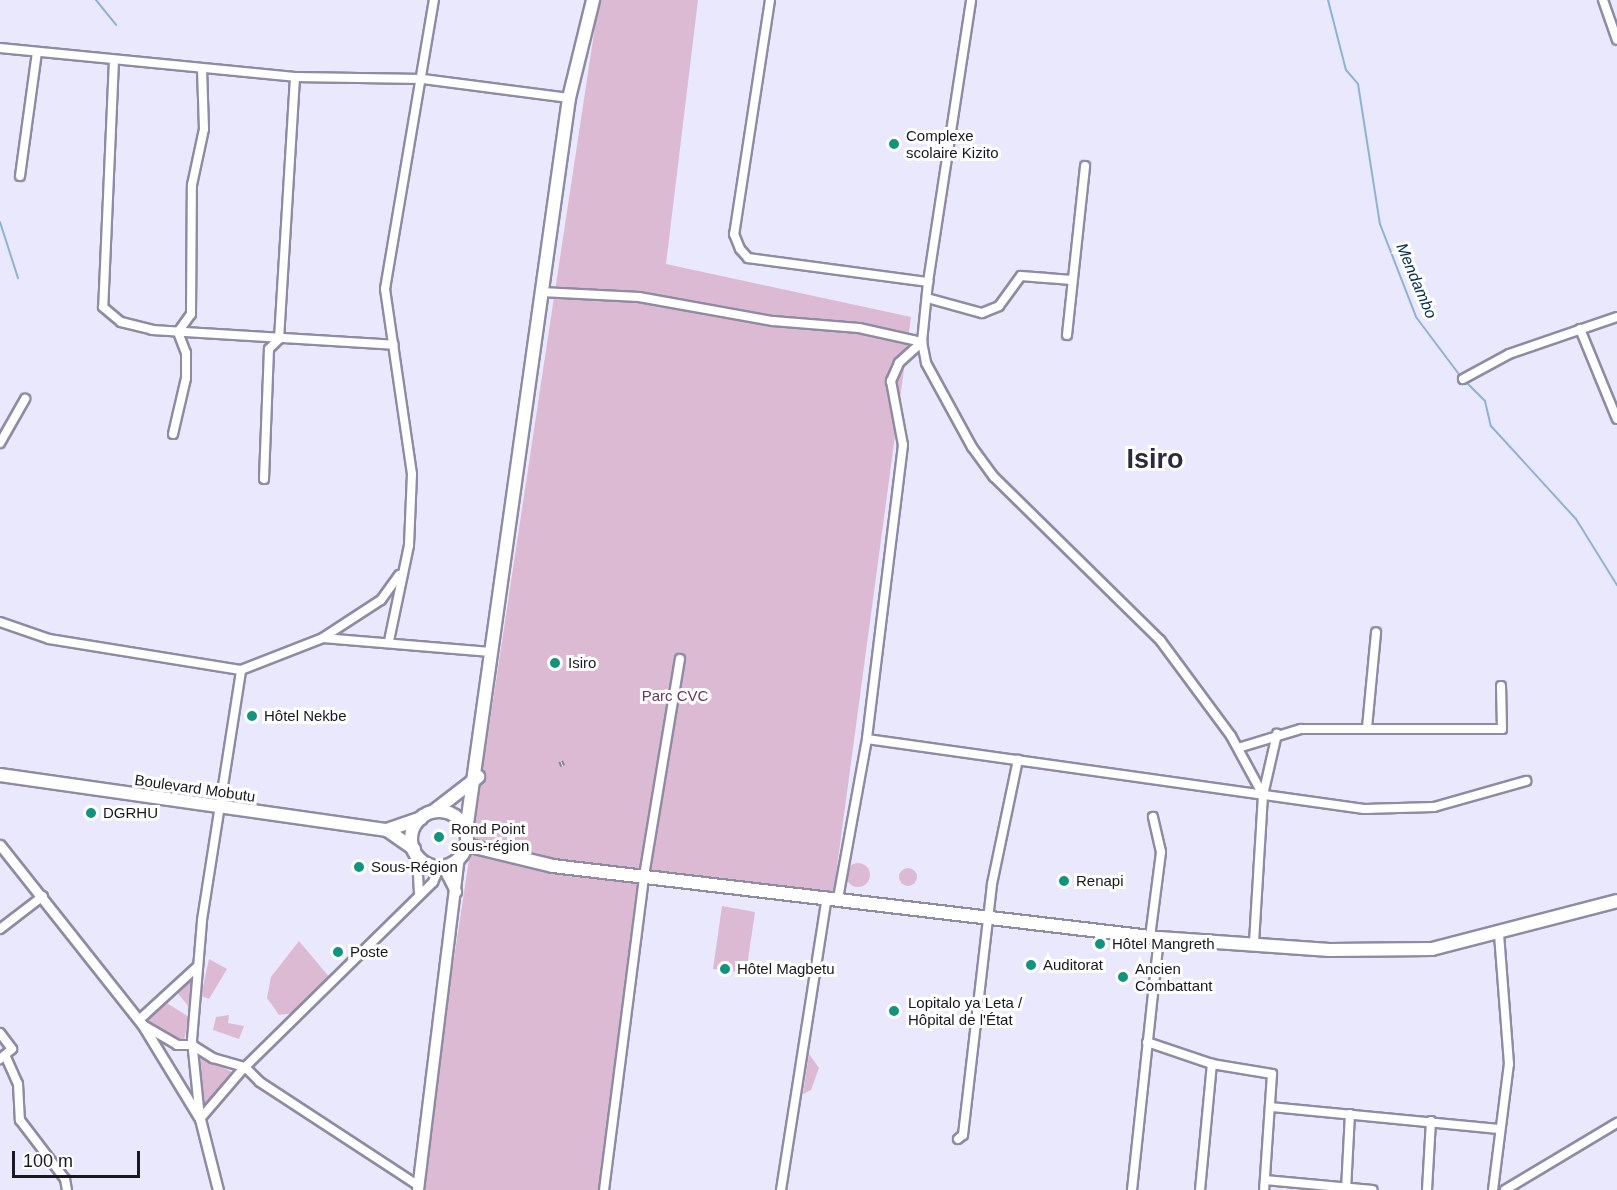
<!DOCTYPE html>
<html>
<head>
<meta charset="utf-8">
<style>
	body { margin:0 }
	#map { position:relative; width:1617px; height:1190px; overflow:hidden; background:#eae8fc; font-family:Helvetica,sans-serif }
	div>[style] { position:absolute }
	.green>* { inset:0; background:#ddbad4 }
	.round { border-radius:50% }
	.stream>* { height:2px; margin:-1px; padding:0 1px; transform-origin:1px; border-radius:1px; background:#8eb3d2 }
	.roads { filter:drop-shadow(2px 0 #8e8ba3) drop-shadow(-2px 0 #8e8ba3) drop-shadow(0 2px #8e8ba3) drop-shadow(0 -2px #8e8ba3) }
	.minor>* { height:8px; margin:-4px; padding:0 4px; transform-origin:4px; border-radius:4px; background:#fff }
	.tertiary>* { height:9px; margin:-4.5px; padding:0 4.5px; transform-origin:4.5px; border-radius:4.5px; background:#fff }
	.secondary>* { height:10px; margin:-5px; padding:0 5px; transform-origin:5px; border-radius:5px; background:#fff }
	.primary>* { height:12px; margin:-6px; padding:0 6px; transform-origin:6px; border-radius:6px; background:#fff }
	.primary>.ring { margin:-6px; padding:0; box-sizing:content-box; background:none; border:12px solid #fff; border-radius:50% }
	.rail>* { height:4.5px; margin-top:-2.25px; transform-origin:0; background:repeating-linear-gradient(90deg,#fff 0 7px,#898796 0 14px); box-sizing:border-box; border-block:2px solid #898796 }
	.dots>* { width:16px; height:16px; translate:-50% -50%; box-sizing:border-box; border:3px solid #fff; border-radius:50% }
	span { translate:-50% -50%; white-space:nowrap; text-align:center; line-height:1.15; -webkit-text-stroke:6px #fff; paint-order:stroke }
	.poi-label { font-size:15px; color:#191820 }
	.left { translate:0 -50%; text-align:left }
	.park-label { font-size:15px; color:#68365e }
	.street-label { font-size:15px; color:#191820 }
	.water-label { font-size:16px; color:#012f4e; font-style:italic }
	.town-label { font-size:27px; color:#2c2a3d; font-weight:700 }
	.scale { position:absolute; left:12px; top:1151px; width:128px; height:27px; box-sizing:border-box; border:3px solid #191820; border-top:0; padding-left:8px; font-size:18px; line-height:21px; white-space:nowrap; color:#191820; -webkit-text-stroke:4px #fff; paint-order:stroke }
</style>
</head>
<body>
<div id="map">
	<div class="green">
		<div style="clip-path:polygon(599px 0,698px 0,666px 264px,911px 317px,832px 904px,644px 876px,607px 1190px,419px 1190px)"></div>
		<div class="round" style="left:846px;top:863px;width:24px;height:24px"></div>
		<div class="round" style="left:899px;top:868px;width:18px;height:18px"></div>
		<div style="clip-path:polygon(722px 906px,755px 912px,746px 973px,713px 969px)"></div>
		<div style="clip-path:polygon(299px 941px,330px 978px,294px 1013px,279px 1015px,267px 998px,271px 977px)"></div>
		<div style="clip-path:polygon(209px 959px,227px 969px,209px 999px,201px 996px)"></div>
		<div style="clip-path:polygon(186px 981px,191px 981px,189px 1007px,175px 990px)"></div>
		<div style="clip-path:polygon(165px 1002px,189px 1017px,184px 1041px,146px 1023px)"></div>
		<div style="clip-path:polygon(229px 1015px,228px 1023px,244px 1026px,239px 1039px,213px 1030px,216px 1017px)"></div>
		<div style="clip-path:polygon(196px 1054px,234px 1073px,204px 1105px)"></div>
		<div style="clip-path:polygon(809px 1054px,819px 1068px,811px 1090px,803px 1094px)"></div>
	</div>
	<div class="stream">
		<div style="left:96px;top:0;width:32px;rotate:51deg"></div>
		<div style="left:1328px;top:0;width:72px;rotate:75.6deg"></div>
		<div style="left:1346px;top:70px;width:18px;rotate:49deg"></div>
		<div style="left:1358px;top:84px;width:142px;rotate:81.1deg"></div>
		<div style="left:1380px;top:224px;width:100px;rotate:68.8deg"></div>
		<div style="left:1416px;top:317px;width:75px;rotate:53.1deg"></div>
		<div style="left:0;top:222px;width:59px;rotate:72.2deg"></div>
		<div style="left:1465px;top:381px;width:28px;rotate:45deg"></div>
		<div style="left:1485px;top:401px;width:26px;rotate:77deg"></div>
		<div style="left:1491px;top:426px;width:126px;rotate:47.6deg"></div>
		<div style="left:1576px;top:519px;width:78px;rotate:58.2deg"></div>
	</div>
	<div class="roads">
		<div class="minor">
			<div style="left:770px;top:0;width:237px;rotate:98.7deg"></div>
			<div style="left:734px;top:234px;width:16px;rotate:68deg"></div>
			<div style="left:740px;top:249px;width:12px;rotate:48deg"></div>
			<div style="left:748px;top:258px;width:182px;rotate:7.6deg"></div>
			<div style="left:928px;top:282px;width:60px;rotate:95.7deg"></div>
			<div style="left:922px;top:342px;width:21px;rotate:79deg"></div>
			<div style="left:926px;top:363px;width:96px;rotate:61.3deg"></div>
			<div style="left:972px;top:447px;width:37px;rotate:54deg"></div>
			<div style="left:994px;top:477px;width:233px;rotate:44.5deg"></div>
			<div style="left:1160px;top:640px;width:119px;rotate:53.5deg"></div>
			<div style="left:1231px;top:736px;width:67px;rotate:61.5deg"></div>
			<div style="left:1263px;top:795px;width:149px;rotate:93.5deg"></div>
			<div style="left:1603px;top:0;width:42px;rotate:70.7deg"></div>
			<div style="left:0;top:48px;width:296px;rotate:5.6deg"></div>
			<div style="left:295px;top:77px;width:128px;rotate:0.9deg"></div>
			<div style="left:423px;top:79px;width:147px;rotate:7.4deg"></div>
			<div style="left:114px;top:60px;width:247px;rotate:92.5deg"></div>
			<div style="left:103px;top:307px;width:23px;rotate:40deg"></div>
			<div style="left:121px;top:322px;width:32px;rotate:14deg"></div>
			<div style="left:152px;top:330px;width:242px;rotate:3.5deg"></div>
			<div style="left:20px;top:176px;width:125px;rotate:-82.2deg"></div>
			<div style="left:928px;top:282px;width:285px;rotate:-81.3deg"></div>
			<div style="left:541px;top:292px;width:98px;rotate:2.9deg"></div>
			<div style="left:639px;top:297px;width:136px;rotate:10.2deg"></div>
			<div style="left:773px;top:321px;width:86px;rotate:4.7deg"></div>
			<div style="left:859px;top:328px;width:65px;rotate:12.5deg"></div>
			<div style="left:922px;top:342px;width:31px;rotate:138deg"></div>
			<div style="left:899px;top:363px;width:20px;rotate:114deg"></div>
			<div style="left:891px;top:381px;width:65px;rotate:79.4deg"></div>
			<div style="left:903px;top:445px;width:296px;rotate:97deg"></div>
			<div style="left:867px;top:739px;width:162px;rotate:100.3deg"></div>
			<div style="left:927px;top:298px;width:57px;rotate:15.3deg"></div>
			<div style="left:982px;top:313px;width:18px;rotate:-22deg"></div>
			<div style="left:999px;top:306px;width:37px;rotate:-54deg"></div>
			<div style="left:1021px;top:276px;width:51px;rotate:4.5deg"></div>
			<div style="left:1580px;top:329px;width:97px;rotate:67.7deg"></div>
			<div style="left:1067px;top:335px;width:170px;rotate:-83.9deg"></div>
			<div style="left:1463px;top:379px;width:52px;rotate:-28.5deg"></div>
			<div style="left:1509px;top:354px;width:114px;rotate:-18.9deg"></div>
			<div style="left:173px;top:434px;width:57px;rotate:-76.9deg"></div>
			<div style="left:186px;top:378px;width:25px;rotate:-90deg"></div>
			<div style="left:186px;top:353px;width:22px;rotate:-111deg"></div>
			<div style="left:178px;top:332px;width:22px;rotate:-54deg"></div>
			<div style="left:191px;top:314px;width:129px;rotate:-89.6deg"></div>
			<div style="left:192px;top:185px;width:57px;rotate:-77.9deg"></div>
			<div style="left:204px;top:129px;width:61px;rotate:-91.9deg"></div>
			<div style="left:0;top:443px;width:51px;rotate:-60.4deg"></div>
			<div style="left:264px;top:479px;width:130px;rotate:-87.8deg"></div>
			<div style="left:269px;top:349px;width:14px;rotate:-45deg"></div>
			<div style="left:279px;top:339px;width:262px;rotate:-86.5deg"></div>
			<div style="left:0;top:622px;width:52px;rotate:19.1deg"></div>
			<div style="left:49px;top:639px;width:194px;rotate:9.2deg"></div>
			<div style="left:241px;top:670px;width:88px;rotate:-21.3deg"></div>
			<div style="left:323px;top:638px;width:168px;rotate:4.8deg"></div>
			<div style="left:324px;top:637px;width:68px;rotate:-33deg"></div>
			<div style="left:381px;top:600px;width:31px;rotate:-54deg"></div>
			<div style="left:389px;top:641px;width:98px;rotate:-78.2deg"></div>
			<div style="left:409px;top:545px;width:71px;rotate:-87.6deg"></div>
			<div style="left:412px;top:474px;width:187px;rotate:-98.3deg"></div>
			<div style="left:385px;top:289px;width:293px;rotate:-80.4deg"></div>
			<div style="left:1367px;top:728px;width:96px;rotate:-84.6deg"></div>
			<div style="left:867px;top:739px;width:502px;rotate:8.02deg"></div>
			<div style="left:1364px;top:809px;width:70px;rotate:-1.6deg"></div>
			<div style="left:1434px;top:807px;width:96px;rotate:-15.8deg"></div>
			<div style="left:1238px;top:748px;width:66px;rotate:-16.8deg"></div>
			<div style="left:1301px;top:729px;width:201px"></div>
			<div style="left:1502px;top:729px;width:43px;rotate:-91.3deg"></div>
			<div style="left:1263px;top:795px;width:63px;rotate:-77.1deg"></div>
			<div style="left:417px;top:855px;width:37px;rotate:87deg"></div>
			<div style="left:0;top:929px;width:54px;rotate:-37.5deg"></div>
			<div style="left:1150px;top:937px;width:86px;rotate:-82.6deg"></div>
			<div style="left:1161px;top:852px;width:36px;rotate:-103deg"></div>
			<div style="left:139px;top:1020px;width:80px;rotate:-42.5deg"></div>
			<div style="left:143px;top:1025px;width:39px;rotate:30deg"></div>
			<div style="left:177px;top:1045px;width:15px"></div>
			<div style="left:192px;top:1045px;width:25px;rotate:32deg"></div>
			<div style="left:213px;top:1058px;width:33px;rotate:16deg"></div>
			<div style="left:245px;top:1067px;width:21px;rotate:45deg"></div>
			<div style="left:260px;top:1082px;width:190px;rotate:33.2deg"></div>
			<div style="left:0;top:1033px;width:20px;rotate:53deg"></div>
			<div style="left:12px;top:1049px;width:16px;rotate:140deg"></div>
			<div style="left:1147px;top:1042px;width:69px;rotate:18.7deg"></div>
			<div style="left:1212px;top:1064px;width:61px;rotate:9.5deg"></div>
			<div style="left:1272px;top:1074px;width:116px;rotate:93.9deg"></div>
			<div style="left:5px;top:1055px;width:32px;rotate:66deg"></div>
			<div style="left:18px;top:1084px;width:36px;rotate:87deg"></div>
			<div style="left:20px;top:1120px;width:74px;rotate:52.7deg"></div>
			<div style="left:65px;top:1179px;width:11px;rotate:80deg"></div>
			<div style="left:1271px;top:1107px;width:230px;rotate:5.5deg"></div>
			<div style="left:200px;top:1118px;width:78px;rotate:-95.9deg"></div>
			<div style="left:192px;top:1040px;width:120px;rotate:-85.2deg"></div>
			<div style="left:202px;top:920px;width:253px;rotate:-81.1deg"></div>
			<div style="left:200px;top:1119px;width:65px;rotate:-49.4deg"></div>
			<div style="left:242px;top:1070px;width:268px;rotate:-44.5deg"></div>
			<div style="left:433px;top:882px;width:17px;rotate:-66deg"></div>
			<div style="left:958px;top:1139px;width:6px;rotate:-39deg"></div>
			<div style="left:963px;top:1135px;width:253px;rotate:-83.4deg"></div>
			<div style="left:992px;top:884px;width:127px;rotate:-78.2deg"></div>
			<div style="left:1265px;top:1180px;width:108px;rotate:5.3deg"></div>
			<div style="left:604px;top:1190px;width:317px;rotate:-82.7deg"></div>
			<div style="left:644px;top:876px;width:220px;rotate:-80.6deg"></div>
			<div style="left:781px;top:1190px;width:297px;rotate:-81.1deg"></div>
			<div style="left:1132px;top:1190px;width:253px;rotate:-83.9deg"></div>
			<div style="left:1200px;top:1190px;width:127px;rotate:-84.6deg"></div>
			<div style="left:1346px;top:1190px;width:76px;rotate:-87deg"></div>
			<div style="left:1427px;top:1190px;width:69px;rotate:-86.7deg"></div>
			<div style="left:1493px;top:1190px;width:127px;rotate:-82.8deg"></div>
			<div style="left:1509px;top:1064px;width:130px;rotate:-94.4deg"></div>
			<div style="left:1505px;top:1190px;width:131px;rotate:-30.9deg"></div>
		</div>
		<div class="tertiary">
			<div style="left:0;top:845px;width:228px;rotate:51.6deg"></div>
			<div style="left:142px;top:1024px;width:111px;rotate:58.6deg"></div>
			<div style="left:200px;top:1119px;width:73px;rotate:75.8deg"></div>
		</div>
		<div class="secondary">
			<div style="left:443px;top:866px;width:29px;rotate:63deg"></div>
			<div style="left:418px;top:1190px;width:335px;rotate:-83deg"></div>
		</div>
		<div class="primary">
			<div style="left:0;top:775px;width:391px;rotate:8.1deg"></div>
			<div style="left:387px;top:830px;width:36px;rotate:-19deg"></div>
			<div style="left:434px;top:811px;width:56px;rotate:-37.7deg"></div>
			<div class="ring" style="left:411px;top:811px;width:44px;height:44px"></div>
			<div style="left:387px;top:830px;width:33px;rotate:35deg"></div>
			<div style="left:466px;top:831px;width:740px;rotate:-82deg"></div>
			<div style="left:569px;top:98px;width:101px;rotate:-76.2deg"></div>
			<div style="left:466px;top:845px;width:89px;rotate:13.6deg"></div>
			<div style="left:553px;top:866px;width:610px;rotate:6.78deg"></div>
			<div style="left:1159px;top:938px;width:171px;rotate:4deg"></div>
			<div style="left:1330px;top:950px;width:102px;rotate:-0.6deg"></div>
			<div style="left:1432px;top:949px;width:191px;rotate:-14.5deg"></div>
		</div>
	</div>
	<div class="rail">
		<div style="left:561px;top:761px;width:5px;rotate:68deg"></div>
	</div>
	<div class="dots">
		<div style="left:894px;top:144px;background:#10947e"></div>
		<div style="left:555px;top:663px;background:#10947e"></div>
		<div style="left:252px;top:716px;background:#10947e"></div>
		<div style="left:91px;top:813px;background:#10947e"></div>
		<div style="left:439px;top:837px;background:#10947e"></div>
		<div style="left:359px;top:867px;background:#10947e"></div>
		<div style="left:1064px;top:881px;background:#10947e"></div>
		<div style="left:1100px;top:944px;background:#10947e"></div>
		<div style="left:338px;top:952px;background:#10947e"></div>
		<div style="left:1031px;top:965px;background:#10947e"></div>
		<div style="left:725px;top:969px;background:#10947e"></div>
		<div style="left:1123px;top:977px;background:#10947e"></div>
		<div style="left:894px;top:1011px;background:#10947e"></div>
	</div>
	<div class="poi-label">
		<span class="left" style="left:906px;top:144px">Complexe<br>scolaire Kizito</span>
		<span class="left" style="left:568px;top:663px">Isiro</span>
		<span class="left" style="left:264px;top:716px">Hôtel Nekbe</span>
		<span class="left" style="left:103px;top:813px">DGRHU</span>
		<span class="left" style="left:451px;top:837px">Rond Point<br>sous-région</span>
		<span class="left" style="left:371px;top:867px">Sous-Région</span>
		<span class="left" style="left:1076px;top:881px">Renapi</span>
		<span class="left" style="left:1112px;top:944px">Hôtel Mangreth</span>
		<span class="left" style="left:350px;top:952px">Poste</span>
		<span class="left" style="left:1043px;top:965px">Auditorat</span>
		<span class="left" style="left:1135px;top:977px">Ancien<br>Combattant</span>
		<span class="left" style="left:737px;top:969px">Hôtel Magbetu</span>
		<span class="left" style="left:908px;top:1011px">Lopitalo ya Leta /<br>Hôpital de l'État</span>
	</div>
	<div class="park-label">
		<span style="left:675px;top:696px">Parc CVC</span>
	</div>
	<div class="street-label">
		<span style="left:195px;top:788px;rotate:8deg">Boulevard Mobutu</span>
	</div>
	<div class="water-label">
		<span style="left:1416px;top:281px;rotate:67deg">Mendambo</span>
	</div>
	<div class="town-label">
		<span style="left:1155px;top:460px">Isiro</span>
	</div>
	<div class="scale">100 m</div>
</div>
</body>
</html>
